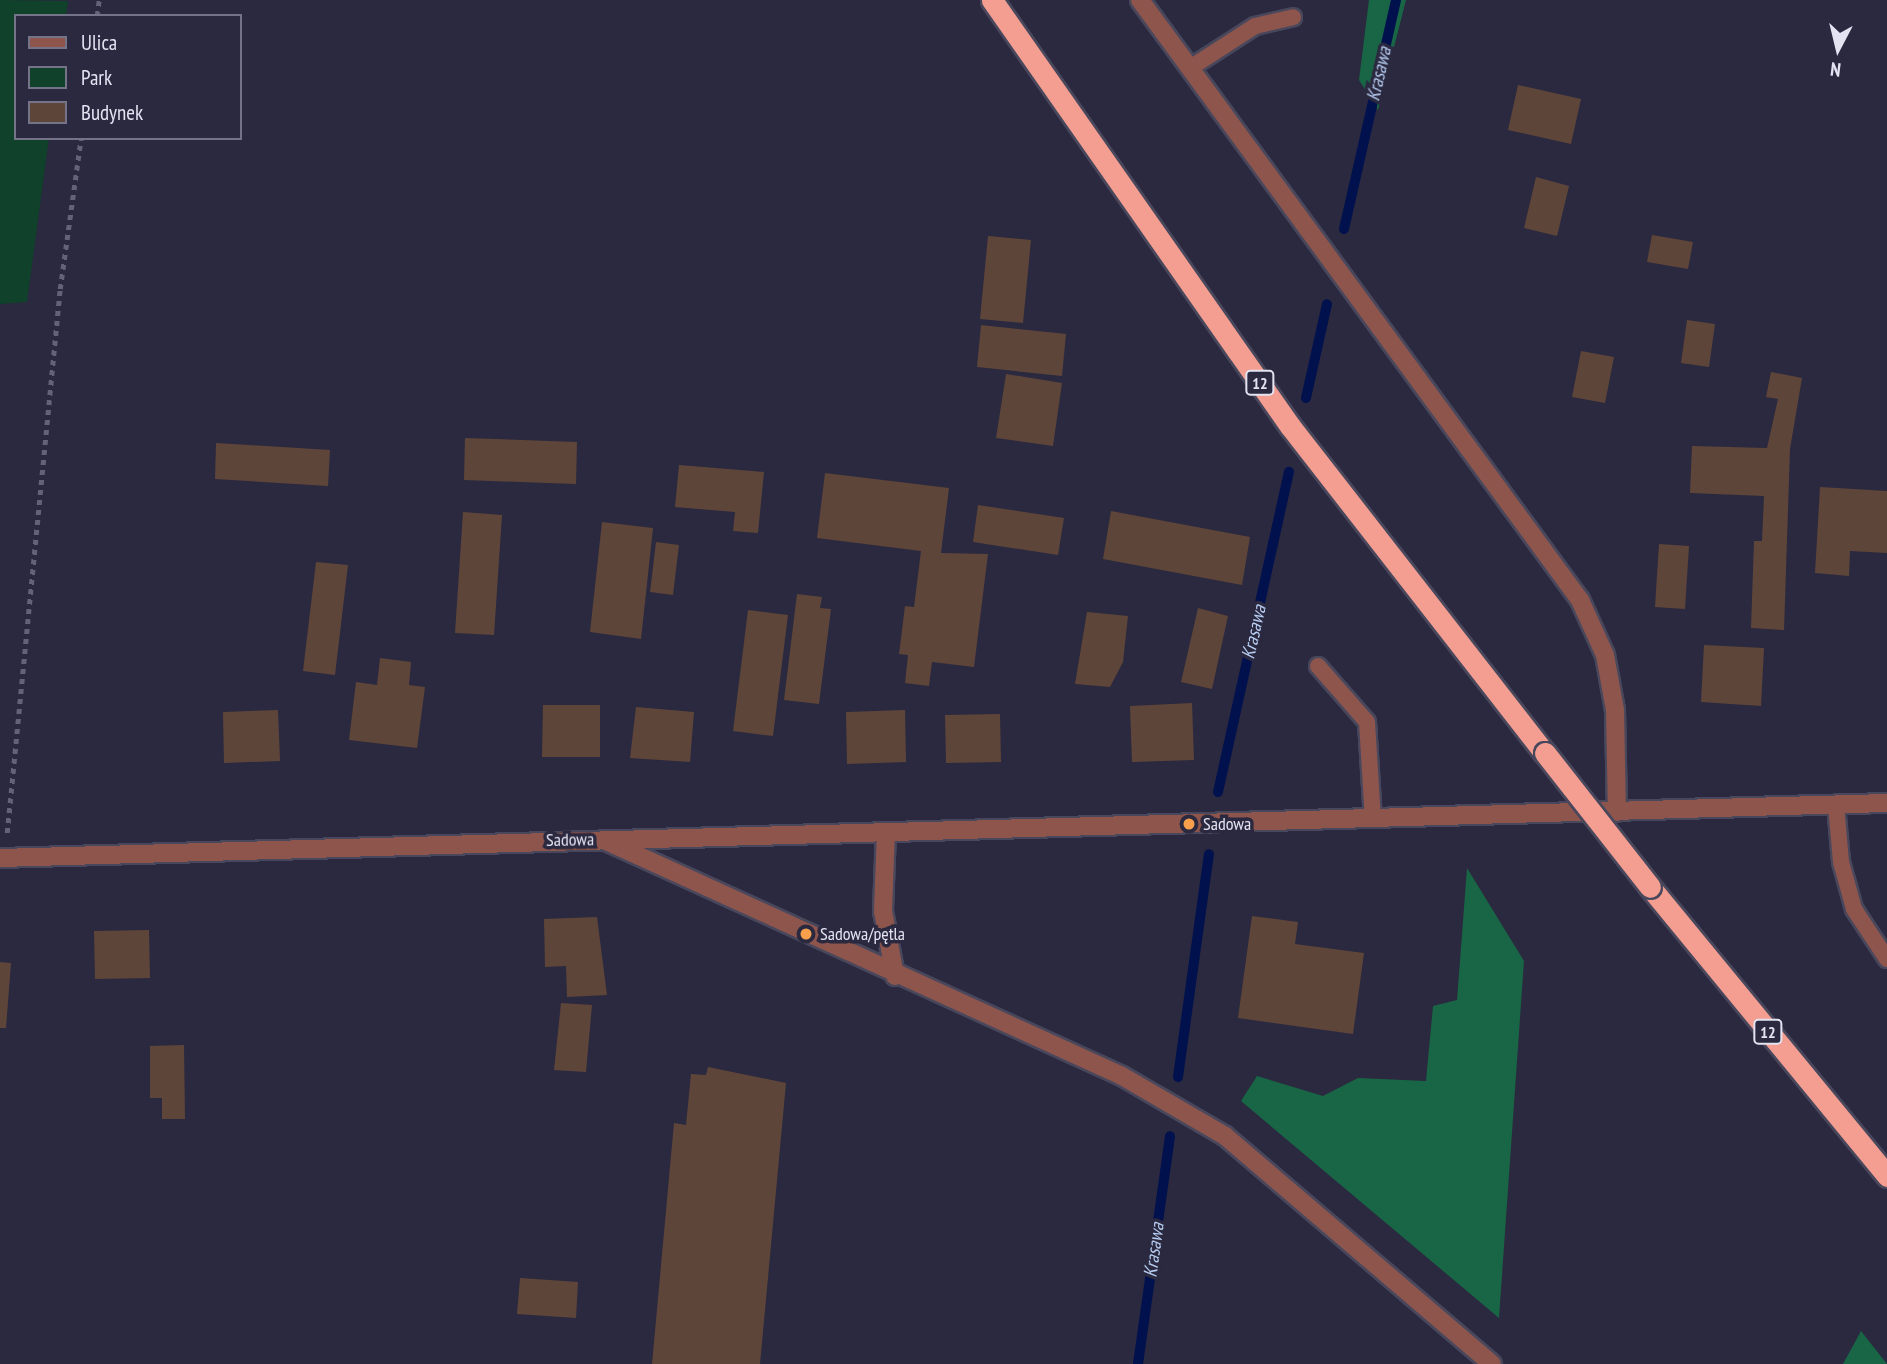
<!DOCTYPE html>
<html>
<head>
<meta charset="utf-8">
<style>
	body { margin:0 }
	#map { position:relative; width:1887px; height:1364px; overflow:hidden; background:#2b293f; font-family:"PT Sans Narrow",sans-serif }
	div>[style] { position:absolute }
	.green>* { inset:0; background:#0f412b }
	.forest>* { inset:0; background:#186645 }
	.stream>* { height:10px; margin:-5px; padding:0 5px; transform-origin:5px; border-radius:5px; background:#00114d }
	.building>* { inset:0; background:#5e4539 }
	.path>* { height:4.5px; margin-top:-2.25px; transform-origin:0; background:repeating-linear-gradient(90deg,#636276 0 5px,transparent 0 10px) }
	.roads { filter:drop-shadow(2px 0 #49475c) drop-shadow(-2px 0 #49475c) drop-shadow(0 2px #49475c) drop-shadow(0 -2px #49475c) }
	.service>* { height:16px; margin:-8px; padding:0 8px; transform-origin:8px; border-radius:8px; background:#8e554c }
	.minor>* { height:18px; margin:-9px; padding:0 9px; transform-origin:9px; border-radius:9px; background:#8e554c }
	.motorway>* { height:21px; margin:-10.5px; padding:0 10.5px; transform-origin:10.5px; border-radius:10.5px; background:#f39e91 }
	.bridges { filter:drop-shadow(2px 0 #49475c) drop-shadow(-2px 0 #49475c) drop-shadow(0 2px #49475c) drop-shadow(0 -2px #49475c) }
	.motorway-bridge>* { height:21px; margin:-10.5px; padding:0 10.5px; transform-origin:10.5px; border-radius:10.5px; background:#f39e91 }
	.dots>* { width:19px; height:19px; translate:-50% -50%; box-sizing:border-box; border:4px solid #2b293f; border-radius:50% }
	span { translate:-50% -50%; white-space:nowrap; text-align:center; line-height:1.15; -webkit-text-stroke:7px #2b293f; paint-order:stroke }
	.shield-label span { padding:2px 5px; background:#2b293f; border:2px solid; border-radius:5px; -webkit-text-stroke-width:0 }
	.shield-label { font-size:16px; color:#e4e3f2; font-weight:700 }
	.poi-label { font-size:18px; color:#e4e3f2 }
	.left { translate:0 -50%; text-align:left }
	.street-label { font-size:18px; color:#e4e3f2 }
	.water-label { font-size:19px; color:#b6ccf1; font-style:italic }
	.legend { position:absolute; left:14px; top:14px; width:228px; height:126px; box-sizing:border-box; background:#2b293f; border:2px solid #757387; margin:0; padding:9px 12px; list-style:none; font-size:21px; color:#e4e3f2 }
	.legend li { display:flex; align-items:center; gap:14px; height:35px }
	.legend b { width:35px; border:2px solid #757387 }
	.north { position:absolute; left:1803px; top:14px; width:70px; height:70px; -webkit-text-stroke:5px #2b293f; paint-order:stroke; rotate:187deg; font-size:19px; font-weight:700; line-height:28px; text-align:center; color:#e4e3f2 }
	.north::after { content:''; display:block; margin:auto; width:24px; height:32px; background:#e4e3f2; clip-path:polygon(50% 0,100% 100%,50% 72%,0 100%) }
</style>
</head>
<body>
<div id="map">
	<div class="green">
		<div style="clip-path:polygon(0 0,68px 1px,66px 16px,16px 16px,16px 138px,49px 138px,27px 302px,0 304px)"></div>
	</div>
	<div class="forest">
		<div style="clip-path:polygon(1369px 0,1406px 0,1378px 110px,1359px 80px)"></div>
		<div style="clip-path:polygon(1467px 868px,1524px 961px,1499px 1318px,1241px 1101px,1257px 1076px,1323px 1096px,1358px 1078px,1426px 1081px,1433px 1006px,1457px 1000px)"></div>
		<div style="clip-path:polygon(1861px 1331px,1887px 1364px,1843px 1364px)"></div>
	</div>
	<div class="stream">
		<div style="left:1344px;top:229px;width:235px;rotate:-77.2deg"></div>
		<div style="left:1306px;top:398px;width:96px;rotate:-77.4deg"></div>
		<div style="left:1218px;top:792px;width:328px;rotate:-77.5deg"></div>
		<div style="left:1178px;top:1077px;width:225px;rotate:-82.1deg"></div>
		<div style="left:1138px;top:1364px;width:230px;rotate:-82deg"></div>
	</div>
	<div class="building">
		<div style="clip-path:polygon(1518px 85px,1581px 99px,1571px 144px,1508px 130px)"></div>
		<div style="clip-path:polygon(1536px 177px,1569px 186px,1557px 236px,1524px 228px)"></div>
		<div style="clip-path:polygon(1652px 235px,1693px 242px,1688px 269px,1647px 262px)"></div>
		<div style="clip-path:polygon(988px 236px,1031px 240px,1023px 323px,980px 319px)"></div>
		<div style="clip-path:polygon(1687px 320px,1715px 324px,1709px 367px,1681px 363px)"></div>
		<div style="clip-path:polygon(981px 325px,1066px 334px,1062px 376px,977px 367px)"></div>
		<div style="clip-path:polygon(1581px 351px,1614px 357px,1605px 403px,1572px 397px)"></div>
		<div style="clip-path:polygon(1771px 372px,1802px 378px,1790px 449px,1784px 630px,1751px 628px,1754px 541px,1762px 541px,1764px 496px,1690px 493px,1692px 446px,1767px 448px,1778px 399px,1766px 397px)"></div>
		<div style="clip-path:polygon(1006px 374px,1062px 383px,1053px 446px,996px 438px)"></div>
		<div style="clip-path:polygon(465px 438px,577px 442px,576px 484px,464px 480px)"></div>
		<div style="clip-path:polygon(216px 443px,330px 450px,328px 486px,215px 479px)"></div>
		<div style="clip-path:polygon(679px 465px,764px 472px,758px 533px,733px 531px,735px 512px,675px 507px)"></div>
		<div style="clip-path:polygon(825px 473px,949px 488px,941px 553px,988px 554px,974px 667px,932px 662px,929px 686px,905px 683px,908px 655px,899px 654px,905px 606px,914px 607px,921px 551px,817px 538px)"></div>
		<div style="clip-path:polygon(1820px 487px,1887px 491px,1887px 553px,1850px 551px,1849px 576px,1815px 573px)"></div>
		<div style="clip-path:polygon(978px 505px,1064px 518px,1058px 555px,973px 542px)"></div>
		<div style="clip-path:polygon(1111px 511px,1250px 537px,1242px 585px,1103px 559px)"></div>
		<div style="clip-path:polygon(463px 512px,502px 515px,494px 635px,455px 633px)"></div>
		<div style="clip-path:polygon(602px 522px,653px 528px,641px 639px,590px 632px)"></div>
		<div style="clip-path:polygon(656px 542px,679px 545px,673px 595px,650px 592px)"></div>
		<div style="clip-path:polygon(1659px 544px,1689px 546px,1685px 609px,1655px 607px)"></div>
		<div style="clip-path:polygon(316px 562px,348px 565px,335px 675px,303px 671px)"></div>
		<div style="clip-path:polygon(797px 594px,822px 597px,820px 608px,831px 609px,819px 704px,784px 700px)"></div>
		<div style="clip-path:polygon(1198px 608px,1228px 616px,1212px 689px,1181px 682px)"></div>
		<div style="clip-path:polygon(748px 610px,788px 615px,773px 736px,733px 731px)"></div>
		<div style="clip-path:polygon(1087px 612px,1128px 616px,1123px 662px,1110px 687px,1075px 684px)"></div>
		<div style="clip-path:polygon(1704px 645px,1764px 648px,1761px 706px,1701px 702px)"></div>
		<div style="clip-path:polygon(380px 658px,411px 662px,409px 685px,425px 687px,417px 748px,349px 740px,356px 682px,377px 685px)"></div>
		<div style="clip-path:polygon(1192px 703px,1194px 760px,1132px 762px,1130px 706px)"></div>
		<div style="clip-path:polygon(543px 705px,600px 705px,600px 757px,542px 757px)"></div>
		<div style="clip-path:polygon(636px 707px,694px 712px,690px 762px,630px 758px)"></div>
		<div style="clip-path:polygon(278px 710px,280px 761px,224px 763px,223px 712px)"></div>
		<div style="clip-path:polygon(905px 710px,906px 762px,847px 764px,846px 712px)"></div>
		<div style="clip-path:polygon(1000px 714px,1001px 762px,946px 763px,945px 715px)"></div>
		<div style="clip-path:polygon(1252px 916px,1298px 922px,1295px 944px,1364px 953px,1353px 1034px,1238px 1018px)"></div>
		<div style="clip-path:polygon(597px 917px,607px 995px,567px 997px,566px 966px,545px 967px,544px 919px)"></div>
		<div style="clip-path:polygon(149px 930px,150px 978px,95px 979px,94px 931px)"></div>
		<div style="clip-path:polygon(0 962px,11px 963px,6px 1028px,0 1028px)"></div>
		<div style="clip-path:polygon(561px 1003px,592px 1005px,586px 1072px,554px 1070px)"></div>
		<div style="clip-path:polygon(184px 1045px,185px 1119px,162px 1119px,162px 1098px,150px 1098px,150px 1046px)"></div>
		<div style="clip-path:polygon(708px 1067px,786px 1083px,760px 1364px,652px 1364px,674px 1123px,686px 1125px,691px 1074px,706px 1075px)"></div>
		<div style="clip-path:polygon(520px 1278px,578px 1282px,576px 1318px,517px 1314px)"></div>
	</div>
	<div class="path">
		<div style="left:97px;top:16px;width:16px;rotate:-83deg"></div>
		<div style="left:7px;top:833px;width:547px;rotate:-84.44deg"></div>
		<div style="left:60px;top:289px;width:152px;rotate:-82.1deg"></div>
	</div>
	<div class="roads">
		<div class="service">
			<div style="left:1190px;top:68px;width:77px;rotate:-32.9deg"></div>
			<div style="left:1255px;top:26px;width:39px;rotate:-13deg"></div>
			<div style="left:1318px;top:666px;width:74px;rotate:48.8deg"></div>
			<div style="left:1367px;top:722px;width:97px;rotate:86.5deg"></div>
			<div style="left:1836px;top:805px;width:57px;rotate:85deg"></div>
			<div style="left:1841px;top:862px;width:49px;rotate:74.5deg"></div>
			<div style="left:1854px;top:909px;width:60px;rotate:56.6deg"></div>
		</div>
		<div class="minor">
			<div style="left:1140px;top:0;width:744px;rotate:53.75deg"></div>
			<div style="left:1580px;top:600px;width:60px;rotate:65.6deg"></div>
			<div style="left:1605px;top:655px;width:56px;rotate:79.7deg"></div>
			<div style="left:1615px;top:710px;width:102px;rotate:88.9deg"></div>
			<div style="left:886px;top:832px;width:79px;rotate:92.2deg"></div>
			<div style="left:883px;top:911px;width:66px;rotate:79.5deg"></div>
			<div style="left:604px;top:840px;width:569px;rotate:24.49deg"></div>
			<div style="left:1122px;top:1076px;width:119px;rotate:30.2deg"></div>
			<div style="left:1225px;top:1136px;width:351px;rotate:40.5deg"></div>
			<div style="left:0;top:858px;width:1888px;rotate:-1.67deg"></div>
		</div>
		<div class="motorway">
			<div style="left:992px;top:0;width:520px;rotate:55.03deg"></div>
			<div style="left:1290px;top:426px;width:415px;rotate:52.1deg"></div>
			<div style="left:1650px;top:887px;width:374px;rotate:50.6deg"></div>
		</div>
	</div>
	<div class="bridges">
		<div class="motorway-bridge">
			<div style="left:1545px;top:753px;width:170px;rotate:51.9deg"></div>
		</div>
	</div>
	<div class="dots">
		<div style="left:1189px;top:824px;background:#f8a04b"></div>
		<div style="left:806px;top:934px;background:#f8a04b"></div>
	</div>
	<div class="shield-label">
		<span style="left:1260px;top:383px">12</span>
		<span style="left:1768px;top:1032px">12</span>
	</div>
	<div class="poi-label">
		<span class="left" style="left:1203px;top:824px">Sadowa</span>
		<span class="left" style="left:820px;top:934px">Sadowa/pętla</span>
	</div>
	<div class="street-label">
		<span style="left:570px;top:840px;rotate:-1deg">Sadowa</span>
	</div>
	<div class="water-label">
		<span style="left:1379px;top:74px;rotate:-77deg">Krasawa</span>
		<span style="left:1254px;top:632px;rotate:-77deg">Krasawa</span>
		<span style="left:1154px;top:1250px;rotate:-82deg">Krasawa</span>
	</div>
	<ul class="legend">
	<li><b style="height:9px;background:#8e554c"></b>Ulica</li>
	<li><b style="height:19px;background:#0f412b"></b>Park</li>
	<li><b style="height:19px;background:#5e4539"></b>Budynek</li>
	</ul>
	<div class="north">N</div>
</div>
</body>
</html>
